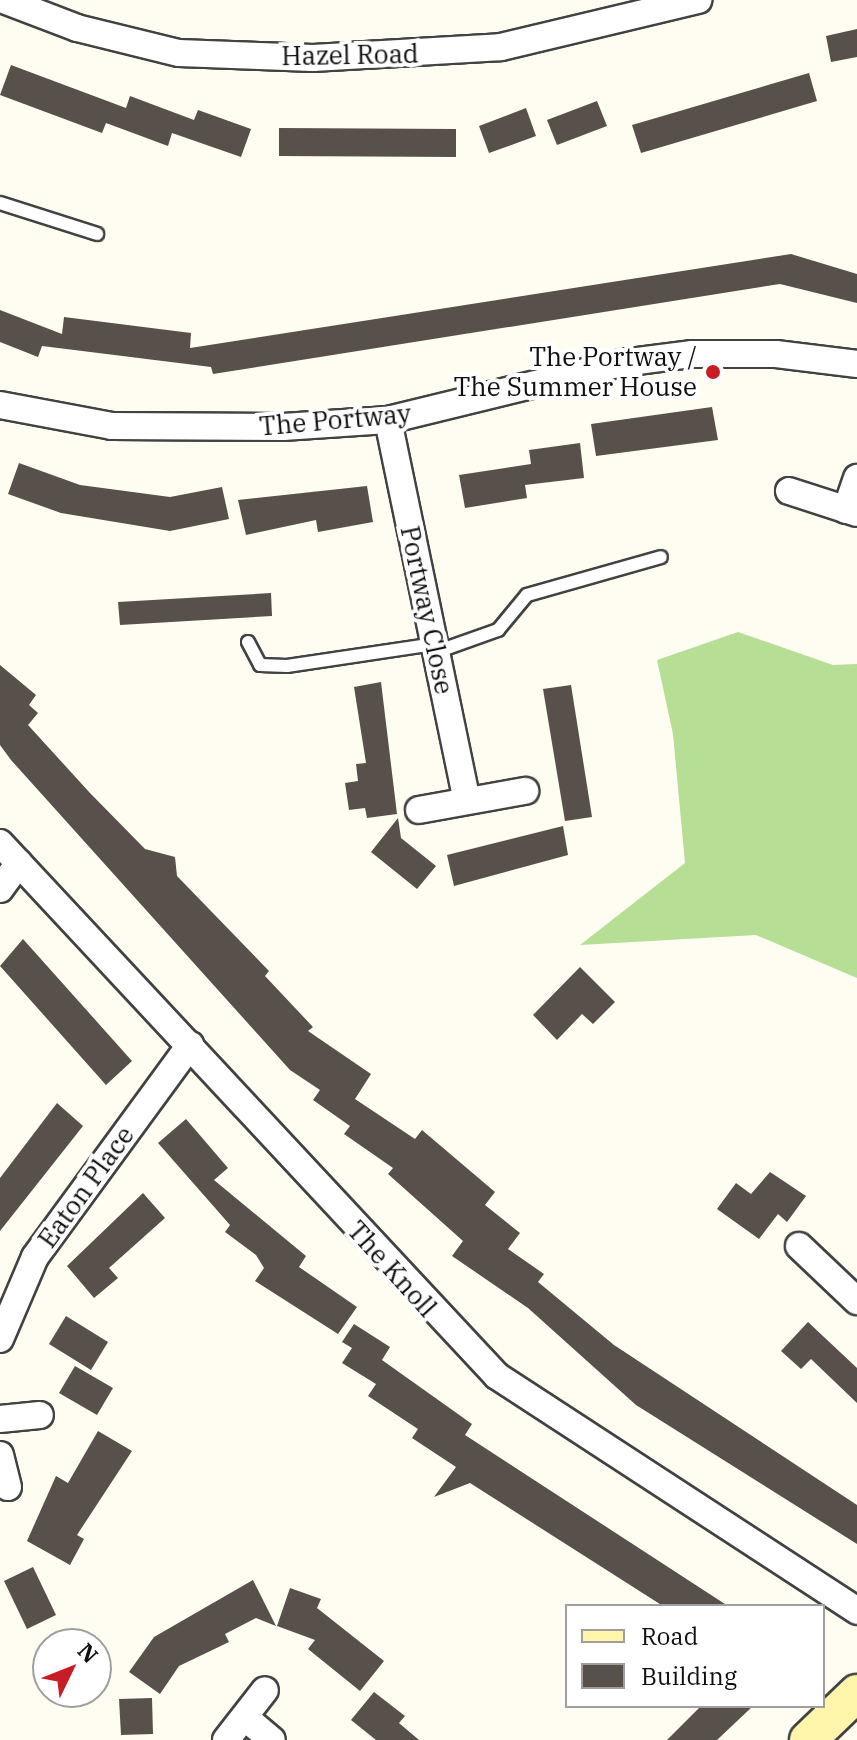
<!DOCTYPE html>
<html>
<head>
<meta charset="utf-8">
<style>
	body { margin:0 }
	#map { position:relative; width:857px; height:1740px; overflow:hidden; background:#fffcf1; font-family:"IBM Plex Serif",serif }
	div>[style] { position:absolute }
	.forest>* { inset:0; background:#b6de95 }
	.building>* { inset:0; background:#58504a }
	.roads { filter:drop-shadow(2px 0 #424242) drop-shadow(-2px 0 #424242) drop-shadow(0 2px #424242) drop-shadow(0 -2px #424242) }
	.lane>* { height:12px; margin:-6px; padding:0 6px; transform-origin:6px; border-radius:6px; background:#fff }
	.street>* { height:26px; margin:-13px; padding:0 13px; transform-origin:13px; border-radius:13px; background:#fff }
	.secondary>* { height:36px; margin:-18px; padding:0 18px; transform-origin:18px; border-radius:18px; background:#fff6ac }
	.dots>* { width:22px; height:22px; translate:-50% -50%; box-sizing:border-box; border:4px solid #fff; border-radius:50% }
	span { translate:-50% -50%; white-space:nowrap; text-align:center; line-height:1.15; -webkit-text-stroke:8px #fff; paint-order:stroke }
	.street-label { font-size:26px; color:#0f0f0f }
	.poi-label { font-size:26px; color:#0f0f0f }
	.right { translate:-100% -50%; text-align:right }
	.legend { position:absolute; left:565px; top:1604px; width:260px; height:104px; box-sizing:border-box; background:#fff; border:2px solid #9f9f9f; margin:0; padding:10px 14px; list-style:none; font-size:24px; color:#0f0f0f }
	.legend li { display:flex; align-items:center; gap:16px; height:40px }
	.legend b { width:40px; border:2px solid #9f9f9f }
	.north { position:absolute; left:32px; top:1628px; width:80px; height:80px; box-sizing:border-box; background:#fff; border:2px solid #9f9f9f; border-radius:50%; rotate:47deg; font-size:22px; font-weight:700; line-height:32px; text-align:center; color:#0f0f0f }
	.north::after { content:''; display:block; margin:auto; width:28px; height:36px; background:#c91d25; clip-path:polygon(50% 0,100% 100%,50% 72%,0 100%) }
</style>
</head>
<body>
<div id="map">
	<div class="forest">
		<div style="clip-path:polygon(738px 632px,833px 665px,857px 664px,857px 978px,756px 935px,580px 945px,685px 863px,673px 734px,657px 660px)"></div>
	</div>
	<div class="building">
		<div style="clip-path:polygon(857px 29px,857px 57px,831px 62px,826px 36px)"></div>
		<div style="clip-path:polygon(11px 65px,126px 108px,130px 96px,194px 120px,198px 110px,251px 129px,241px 157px,172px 133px,168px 146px,106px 123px,102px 133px,0 95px)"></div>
		<div style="clip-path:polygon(809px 73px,817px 101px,641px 153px,632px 125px)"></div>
		<div style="clip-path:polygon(597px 101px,607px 126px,557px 145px,547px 120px)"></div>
		<div style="clip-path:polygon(526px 108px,536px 136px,489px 153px,479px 126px)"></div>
		<div style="clip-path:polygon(279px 128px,456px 129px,456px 157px,279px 156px)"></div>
		<div style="clip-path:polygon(791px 254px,857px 274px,857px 303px,780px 284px,213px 374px,211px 367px,42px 346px,38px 357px,0 342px,0 310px,62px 334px,64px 317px,191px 333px,190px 348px)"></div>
		<div style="clip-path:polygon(712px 407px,718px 440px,596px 456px,591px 424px)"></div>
		<div style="clip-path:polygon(580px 443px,584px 478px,525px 485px,527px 498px,465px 508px,459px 475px,531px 464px,529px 450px)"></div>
		<div style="clip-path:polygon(19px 463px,80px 485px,170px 497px,222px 487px,229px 519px,170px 531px,61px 513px,8px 494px)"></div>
		<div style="clip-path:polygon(367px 486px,373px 522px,318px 532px,316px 520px,246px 535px,238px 500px)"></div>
		<div style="clip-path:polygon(271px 593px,272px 616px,120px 625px,118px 602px)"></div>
		<div style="clip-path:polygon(0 665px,36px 695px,29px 705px,38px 713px,28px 725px,90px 793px,145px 849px,175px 857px,177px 876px,269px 971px,265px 976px,313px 1027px,308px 1031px,371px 1074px,355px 1099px,415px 1139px,422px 1130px,495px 1192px,485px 1205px,520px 1233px,508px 1249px,544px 1274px,538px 1282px,614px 1345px,857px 1505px,857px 1544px,636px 1405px,528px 1308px,452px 1256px,463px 1241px,388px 1174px,393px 1168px,344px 1134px,350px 1126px,313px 1100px,320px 1090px,290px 1070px,11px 760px,0 745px)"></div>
		<div style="clip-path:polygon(381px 682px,397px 814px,367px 818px,365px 808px,349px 810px,345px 783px,358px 781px,356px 764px,366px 763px,354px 687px)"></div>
		<div style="clip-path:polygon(571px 685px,592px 817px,565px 821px,543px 689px)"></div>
		<div style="clip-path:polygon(398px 818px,401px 838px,436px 866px,417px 889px,371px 852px)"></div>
		<div style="clip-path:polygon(563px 826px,568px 855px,454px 886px,447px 855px)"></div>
		<div style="clip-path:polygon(23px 939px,132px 1061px,106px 1085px,0 966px)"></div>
		<div style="clip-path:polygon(580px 967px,615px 1002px,593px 1024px,582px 1014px,557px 1040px,533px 1015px)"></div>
		<div style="clip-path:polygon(57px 1103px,83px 1126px,0 1231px,0 1178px)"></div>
		<div style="clip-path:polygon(186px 1119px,228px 1168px,214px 1180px,306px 1256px,299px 1267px,357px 1307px,338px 1334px,255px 1281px,264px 1268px,256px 1255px,225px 1232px,230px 1225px,158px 1143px)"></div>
		<div style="clip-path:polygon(770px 1172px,806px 1196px,787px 1222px,778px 1214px,759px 1239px,717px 1209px,736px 1183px,751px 1194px)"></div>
		<div style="clip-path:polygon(143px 1193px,165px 1218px,109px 1268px,118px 1278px,94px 1298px,67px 1266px)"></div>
		<div style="clip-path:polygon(66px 1316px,108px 1342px,91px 1370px,49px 1344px)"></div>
		<div style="clip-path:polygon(808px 1322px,857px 1368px,857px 1403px,811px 1359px,801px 1369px,781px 1351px)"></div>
		<div style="clip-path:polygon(354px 1324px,390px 1347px,382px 1360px,472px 1424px,465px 1435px,728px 1606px,663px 1606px,470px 1483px,434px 1497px,456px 1467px,412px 1438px,418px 1429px,368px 1396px,376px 1384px,342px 1363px,352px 1348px,342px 1342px)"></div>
		<div style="clip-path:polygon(75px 1366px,113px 1388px,97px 1415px,59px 1393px)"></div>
		<div style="clip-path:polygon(98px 1431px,132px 1451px,77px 1535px,84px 1539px,70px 1565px,27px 1541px,56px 1476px,68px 1483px)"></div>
		<div style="clip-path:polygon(33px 1567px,56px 1615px,27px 1629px,4px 1581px)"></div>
		<div style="clip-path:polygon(253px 1580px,276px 1626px,256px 1618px,225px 1634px,229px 1642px,179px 1666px,160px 1694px,129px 1672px,154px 1637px)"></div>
		<div style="clip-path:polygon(290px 1588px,321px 1599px,317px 1608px,384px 1661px,360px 1691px,308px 1649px,315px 1640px,277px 1626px)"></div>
		<div style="clip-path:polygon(374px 1692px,405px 1716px,399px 1723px,419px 1740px,376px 1740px,351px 1720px)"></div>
		<div style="clip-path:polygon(152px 1698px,153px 1734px,121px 1735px,119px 1699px)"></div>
		<div style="clip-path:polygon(701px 1706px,753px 1706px,717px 1740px,667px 1740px)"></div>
	</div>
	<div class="roads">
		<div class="lane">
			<div style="left:0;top:203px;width:102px;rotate:17.7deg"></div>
			<div style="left:248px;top:642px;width:26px;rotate:62deg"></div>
			<div style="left:260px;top:665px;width:27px;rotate:2deg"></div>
			<div style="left:287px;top:666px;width:150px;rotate:-8.5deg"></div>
			<div style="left:436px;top:652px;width:66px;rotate:-19.5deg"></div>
			<div style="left:498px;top:630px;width:45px;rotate:-50.4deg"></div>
			<div style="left:527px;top:595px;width:139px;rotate:-15.8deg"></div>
		</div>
		<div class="street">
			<div style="left:4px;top:0;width:78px;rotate:21deg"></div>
			<div style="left:77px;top:28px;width:105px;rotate:13.8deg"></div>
			<div style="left:179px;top:53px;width:134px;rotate:2.1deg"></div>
			<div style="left:313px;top:58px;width:188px;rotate:-3.3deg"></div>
			<div style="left:501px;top:47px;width:203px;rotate:-13.4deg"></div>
			<div style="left:0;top:405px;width:114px;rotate:10.6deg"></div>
			<div style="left:112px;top:426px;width:171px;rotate:0.3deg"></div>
			<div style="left:283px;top:427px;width:105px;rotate:-3.8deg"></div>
			<div style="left:388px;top:420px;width:241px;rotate:-13.7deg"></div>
			<div style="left:622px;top:363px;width:71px;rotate:-7.3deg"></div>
			<div style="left:692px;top:354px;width:84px"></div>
			<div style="left:776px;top:354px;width:82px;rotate:7deg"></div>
			<div style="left:388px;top:420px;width:388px;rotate:78.3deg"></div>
			<div style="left:789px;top:491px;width:71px;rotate:17.9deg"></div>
			<div style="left:846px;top:510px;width:34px;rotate:-71deg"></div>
			<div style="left:419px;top:810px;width:108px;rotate:-10.2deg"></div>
			<div style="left:0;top:843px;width:729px;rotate:47deg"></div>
			<div style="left:497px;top:1376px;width:430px;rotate:33.1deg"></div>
			<div style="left:0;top:889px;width:32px;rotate:-54deg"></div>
			<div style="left:799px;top:1246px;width:80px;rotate:43.5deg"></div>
			<div style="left:0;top:1339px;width:89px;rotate:-66.9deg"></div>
			<div style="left:35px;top:1257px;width:263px;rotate:-53.8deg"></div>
			<div style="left:0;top:1419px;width:40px;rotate:-5.7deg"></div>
			<div style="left:0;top:1455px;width:33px;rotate:76deg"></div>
			<div style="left:248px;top:1720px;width:31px;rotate:40deg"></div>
			<div style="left:226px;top:1740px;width:63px;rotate:-52deg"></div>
		</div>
		<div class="secondary">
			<div style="left:808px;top:1740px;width:68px;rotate:-43.8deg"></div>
		</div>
	</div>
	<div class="dots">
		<div style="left:713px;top:372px;background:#c91d25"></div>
	</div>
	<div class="street-label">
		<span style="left:350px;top:55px;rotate:-1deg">Hazel Road</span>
		<span style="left:335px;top:420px;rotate:-5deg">The Portway</span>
		<span style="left:427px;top:610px;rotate:78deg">Portway Close</span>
		<span style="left:86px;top:1187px;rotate:-54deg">Eaton Place</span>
		<span style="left:392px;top:1269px;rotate:48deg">The Knoll</span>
	</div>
	<div class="poi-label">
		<span class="right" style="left:697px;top:372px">The Portway /<br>The Summer House</span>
	</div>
	<ul class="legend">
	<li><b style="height:10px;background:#fff6ac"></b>Road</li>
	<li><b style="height:22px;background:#58504a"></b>Building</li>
	</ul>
	<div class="north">N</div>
</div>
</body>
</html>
